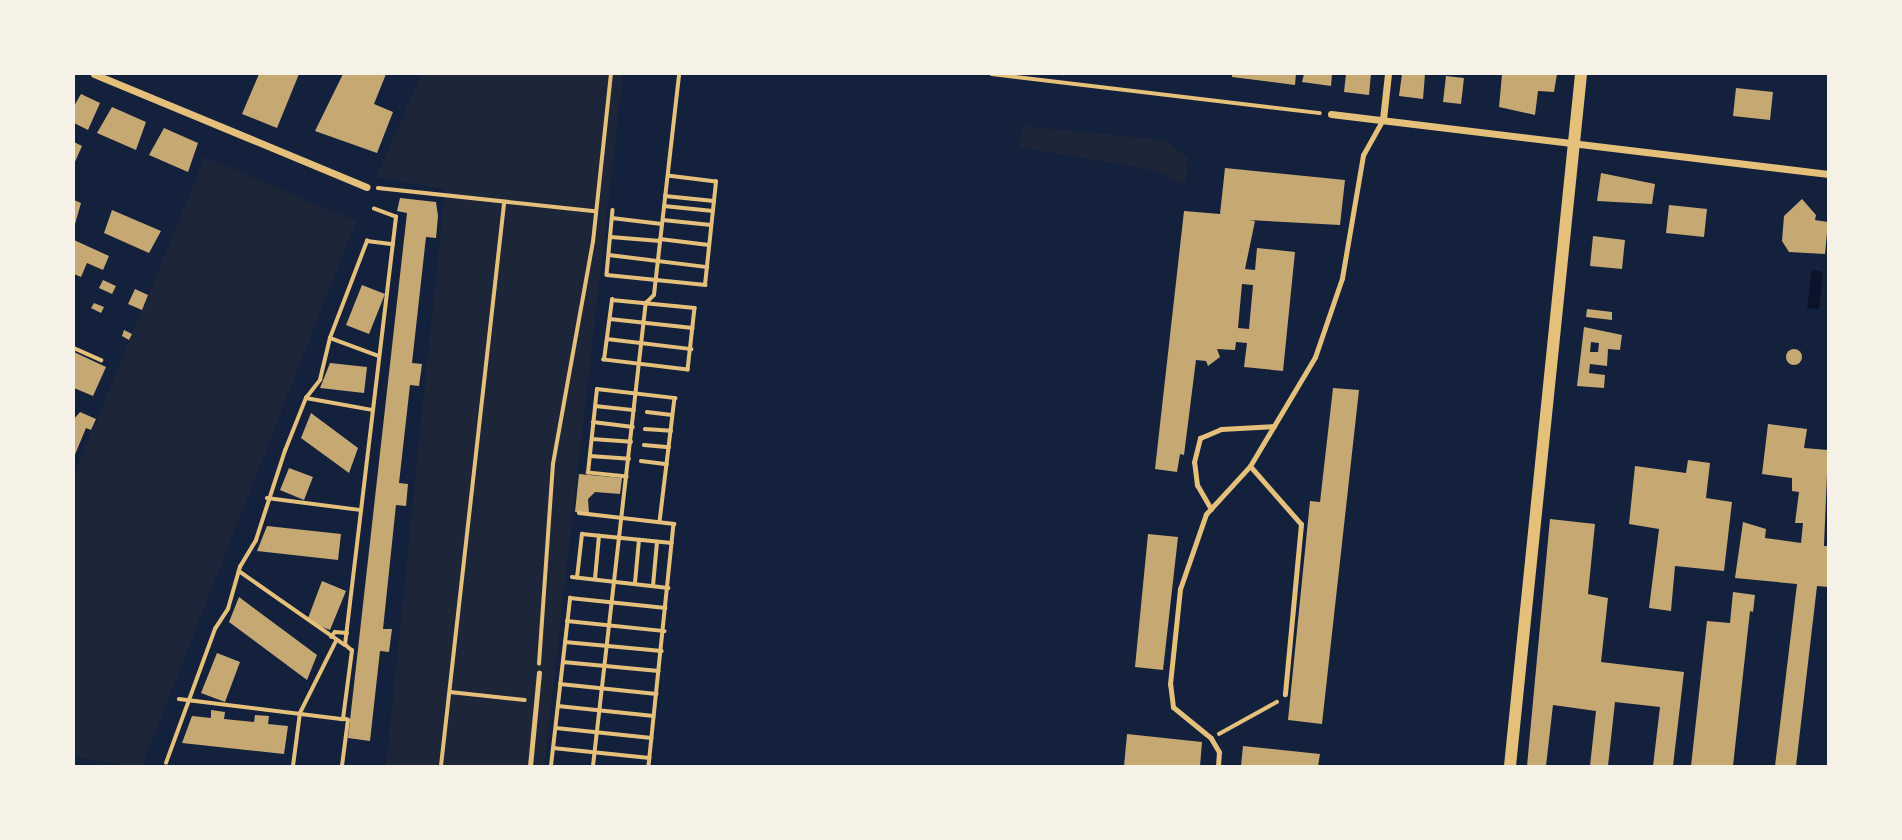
<!DOCTYPE html>
<html>
<head>
<meta charset="utf-8">
<style>
	body { margin:0 }
	#map { position:relative; width:1902px; height:840px; overflow:hidden; background:#14213d; font-family:Arial,sans-serif }
	div>[style] { position:absolute }
	.green>* { inset:0; background:#1d2539 }
	.water>* { inset:0; background:#0b132b }
	.building>* { inset:0; background:#c6a872 }
	.round { border-radius:50% }
	.path>* { height:3.5px; margin:-1.75px; padding:0 1.75px; transform-origin:1.75px; border-radius:1.75px; background:#e5c07b }
	.service>* { height:5px; margin:-2.5px; padding:0 2.5px; transform-origin:2.5px; border-radius:2.5px; background:#e5c07b }
	.minor>* { height:7px; margin:-3.5px; padding:0 3.5px; transform-origin:3.5px; border-radius:3.5px; background:#e5c07b }
	.tertiary>* { height:12px; margin:-6px; padding:0 6px; transform-origin:6px; border-radius:6px; background:#e5c07b }
	span { translate:-50% -50%; white-space:nowrap; text-align:center; line-height:1.15; -webkit-text-stroke:5px #f6f1e7; paint-order:stroke }
	.frame { position:absolute; inset:0; border:75px solid #f6f1e7; pointer-events:none }
</style>
</head>
<body>
<div id="map">
	<div class="green">
		<div style="clip-path:polygon(422px 74px,623px 74px,544px 766px,386px 766px,445px 189px,376px 177px)"></div>
		<div style="clip-path:polygon(1022px 126px,1165px 140px,1188px 158px,1185px 185px,1153px 170px,1019px 147px)"></div>
		<div style="clip-path:polygon(205px 157px,356px 221px,142px 766px,128px 766px,74px 757px,74px 475px)"></div>
	</div>
	<div class="water">
		<div style="clip-path:polygon(1812px 270px,1823px 272px,1819px 309px,1807px 308px)"></div>
	</div>
	<div class="building">
		<div style="clip-path:polygon(259px 74px,299px 74px,277px 128px,242px 114px)"></div>
		<div style="clip-path:polygon(343px 74px,386px 74px,374px 104px,393px 112px,377px 153px,315px 131px)"></div>
		<div style="clip-path:polygon(1232px 74px,1296px 74px,1295px 85px,1232px 77px)"></div>
		<div style="clip-path:polygon(1304px 74px,1332px 74px,1331px 86px,1302px 82px)"></div>
		<div style="clip-path:polygon(1346px 74px,1371px 74px,1369px 95px,1344px 92px)"></div>
		<div style="clip-path:polygon(1402px 74px,1425px 74px,1423px 99px,1399px 96px)"></div>
		<div style="clip-path:polygon(1502px 74px,1557px 74px,1554px 92px,1538px 91px,1535px 115px,1499px 107px)"></div>
		<div style="clip-path:polygon(1446px 76px,1464px 78px,1461px 104px,1443px 102px)"></div>
		<div style="clip-path:polygon(1736px 88px,1773px 92px,1770px 120px,1733px 116px)"></div>
		<div style="clip-path:polygon(81px 94px,100px 103px,88px 130px,74px 123px,74px 106px)"></div>
		<div style="clip-path:polygon(112px 107px,146px 122px,136px 150px,97px 133px)"></div>
		<div style="clip-path:polygon(164px 128px,198px 143px,188px 172px,149px 155px)"></div>
		<div style="clip-path:polygon(74px 142px,82px 146px,74px 164px)"></div>
		<div style="clip-path:polygon(evenodd,1225px 168px,1345px 180px,1340px 225px,1249px 220px,1255px 221px,1245px 269px,1255px 270px,1257px 248px,1295px 252px,1283px 371px,1244px 367px,1247px 343px,1236px 342px,1235px 350px,1217px 349px,1220px 357px,1208px 366px,1206px 361px,1196px 360px,1184px 455px,1180px 454px,1177px 472px,1155px 469px,1184px 211px,1220px 214px,1225px 168px,1242px 284px,1253px 285px,1249px 329px,1238px 328px,1242px 284px)"></div>
		<div style="clip-path:polygon(1601px 173px,1655px 184px,1652px 204px,1597px 201px)"></div>
		<div style="clip-path:polygon(400px 198px,436px 202px,438px 216px,436px 238px,426px 237px,412px 363px,422px 364px,419px 386px,410px 385px,399px 483px,408px 484px,406px 506px,396px 505px,383px 629px,392px 629px,389px 652px,380px 651px,370px 741px,348px 738px,407px 213px,397px 211px)"></div>
		<div style="clip-path:polygon(1802px 199px,1816px 215px,1815px 220px,1828px 222px,1825px 254px,1789px 252px,1782px 241px,1784px 216px)"></div>
		<div style="clip-path:polygon(74px 200px,81px 203px,75px 224px,74px 223px)"></div>
		<div style="clip-path:polygon(1669px 205px,1707px 209px,1704px 237px,1666px 233px)"></div>
		<div style="clip-path:polygon(112px 210px,161px 231px,149px 253px,104px 233px)"></div>
		<div style="clip-path:polygon(1593px 236px,1625px 240px,1622px 269px,1590px 266px)"></div>
		<div style="clip-path:polygon(74px 240px,109px 256px,103px 270px,87px 263px,81px 277px,74px 274px)"></div>
		<div style="clip-path:polygon(103px 280px,116px 286px,112px 294px,99px 288px)"></div>
		<div style="clip-path:polygon(362px 285px,385px 294px,369px 334px,346px 325px)"></div>
		<div style="clip-path:polygon(135px 289px,148px 295px,142px 310px,128px 304px)"></div>
		<div style="clip-path:polygon(94px 303px,104px 307px,101px 313px,91px 308px)"></div>
		<div style="clip-path:polygon(1587px 309px,1612px 312px,1612px 320px,1586px 317px)"></div>
		<div style="clip-path:polygon(evenodd,1584px 327px,1622px 335px,1620px 350px,1608px 349px,1607px 366px,1590px 364px,1589px 373px,1605px 375px,1604px 388px,1577px 386px,1584px 327px,1591px 342px,1599px 343px,1598px 352px,1590px 352px,1591px 342px)"></div>
		<div style="clip-path:polygon(124px 330px,132px 334px,129px 340px,122px 336px)"></div>
		<div class="round" style="left:1786px;top:349px;width:16px;height:16px"></div>
		<div style="clip-path:polygon(74px 352px,106px 367px,93px 396px,74px 388px)"></div>
		<div style="clip-path:polygon(330px 363px,367px 367px,364px 393px,320px 388px)"></div>
		<div style="clip-path:polygon(1333px 388px,1359px 390px,1322px 724px,1288px 720px,1310px 501px,1320px 502px)"></div>
		<div style="clip-path:polygon(80px 412px,96px 419px,91px 430px,86px 428px,74px 457px,74px 419px)"></div>
		<div style="clip-path:polygon(311px 413px,358px 448px,349px 473px,301px 438px)"></div>
		<div style="clip-path:polygon(1768px 424px,1807px 429px,1804px 448px,1828px 450px,1824px 546px,1828px 546px,1828px 587px,1817px 586px,1796px 766px,1775px 766px,1797px 584px,1735px 578px,1743px 522px,1766px 529px,1765px 538px,1801px 543px,1803px 523px,1795px 523px,1799px 492px,1792px 491px,1792px 478px,1762px 474px)"></div>
		<div style="clip-path:polygon(1688px 460px,1710px 463px,1706px 498px,1732px 502px,1724px 571px,1675px 566px,1671px 611px,1649px 608px,1659px 529px,1629px 524px,1635px 466px,1686px 473px)"></div>
		<div style="clip-path:polygon(289px 468px,313px 477px,304px 500px,280px 490px)"></div>
		<div style="clip-path:polygon(579px 474px,622px 478px,620px 494px,595px 492px,588px 499px,589px 513px,575px 512px)"></div>
		<div style="clip-path:polygon(1550px 519px,1595px 524px,1588px 594px,1608px 598px,1601px 662px,1684px 672px,1673px 766px,1653px 766px,1660px 707px,1615px 702px,1608px 766px,1590px 766px,1596px 711px,1553px 705px,1546px 766px,1527px 766px)"></div>
		<div style="clip-path:polygon(267px 526px,341px 534px,338px 560px,257px 551px)"></div>
		<div style="clip-path:polygon(1148px 534px,1178px 537px,1163px 670px,1135px 667px)"></div>
		<div style="clip-path:polygon(322px 581px,346px 591px,330px 630px,307px 621px)"></div>
		<div style="clip-path:polygon(1733px 592px,1755px 595px,1753px 612px,1750px 611px,1733px 766px,1691px 766px,1707px 621px,1730px 623px)"></div>
		<div style="clip-path:polygon(239px 597px,317px 655px,307px 680px,229px 622px)"></div>
		<div style="clip-path:polygon(217px 653px,240px 662px,225px 702px,201px 693px)"></div>
		<div style="clip-path:polygon(211px 710px,225px 712px,224px 719px,254px 722px,255px 715px,269px 716px,268px 724px,288px 726px,284px 754px,182px 743px,192px 716px,211px 718px)"></div>
		<div style="clip-path:polygon(1127px 734px,1202px 742px,1200px 766px,1124px 766px)"></div>
		<div style="clip-path:polygon(1243px 746px,1320px 754px,1318px 766px,1241px 766px)"></div>
	</div>
	<div class="path">
		<div style="left:992px;top:74px;width:330px;rotate:6.8deg"></div>
		<div style="left:378px;top:188px;width:218px;rotate:6.1deg"></div>
		<div style="left:665px;top:196px;width:49px;rotate:5.8deg"></div>
		<div style="left:664px;top:206px;width:49px;rotate:5.8deg"></div>
		<div style="left:613px;top:210px;width:65px;rotate:95.3deg"></div>
		<div style="left:607px;top:275px;width:99px;rotate:5.8deg"></div>
		<div style="left:705px;top:285px;width:104px;rotate:-83.9deg"></div>
		<div style="left:716px;top:182px;width:48px;rotate:-172.9deg"></div>
		<div style="left:612px;top:218px;width:50px;rotate:6.8deg"></div>
		<div style="left:663px;top:220px;width:48px;rotate:5.9deg"></div>
		<div style="left:611px;top:237px;width:49px;rotate:4.7deg"></div>
		<div style="left:660px;top:239px;width:49px;rotate:7deg"></div>
		<div style="left:609px;top:255px;width:99px;rotate:7deg"></div>
		<div style="left:612px;top:300px;width:83px;rotate:5.5deg"></div>
		<div style="left:695px;top:308px;width:62px;rotate:96.4deg"></div>
		<div style="left:688px;top:370px;width:85px;rotate:-173.2deg"></div>
		<div style="left:604px;top:360px;width:61px;rotate:-82.4deg"></div>
		<div style="left:610px;top:319px;width:83px;rotate:6.2deg"></div>
		<div style="left:330px;top:338px;width:52px;rotate:20.2deg"></div>
		<div style="left:607px;top:339px;width:85px;rotate:6.8deg"></div>
		<div style="left:74px;top:348px;width:30px;rotate:24deg"></div>
		<div style="left:306px;top:398px;width:68px;rotate:10.2deg"></div>
		<div style="left:595px;top:406px;width:39px;rotate:6deg"></div>
		<div style="left:647px;top:412px;width:25px;rotate:7deg"></div>
		<div style="left:593px;top:422px;width:40px;rotate:7.1deg"></div>
		<div style="left:645px;top:429px;width:26px;rotate:4deg"></div>
		<div style="left:592px;top:439px;width:39px;rotate:4deg"></div>
		<div style="left:644px;top:445px;width:25px;rotate:5deg"></div>
		<div style="left:590px;top:456px;width:39px;rotate:4deg"></div>
		<div style="left:641px;top:461px;width:26px;rotate:7deg"></div>
		<div style="left:627px;top:477px;width:39px;rotate:-174deg"></div>
		<div style="left:588px;top:473px;width:84px;rotate:-83.9deg"></div>
		<div style="left:597px;top:389px;width:79px;rotate:6.6deg"></div>
		<div style="left:675px;top:398px;width:125px;rotate:96.9deg"></div>
		<div style="left:267px;top:498px;width:95px;rotate:7.3deg"></div>
		<div style="left:579px;top:513px;width:96px;rotate:6.6deg"></div>
		<div style="left:674px;top:524px;width:243px;rotate:95.9deg"></div>
		<div style="left:239px;top:571px;width:129px;rotate:34.9deg"></div>
		<div style="left:572px;top:577px;width:97px;rotate:6.5deg"></div>
		<div style="left:577px;top:578px;width:44px;rotate:-83.5deg"></div>
		<div style="left:582px;top:534px;width:90px;rotate:5.7deg"></div>
		<div style="left:595px;top:579px;width:43px;rotate:-84.7deg"></div>
		<div style="left:635px;top:583px;width:43px;rotate:-84.7deg"></div>
		<div style="left:653px;top:586px;width:44px;rotate:-84.8deg"></div>
		<div style="left:567px;top:621px;width:98px;rotate:5.9deg"></div>
		<div style="left:331px;top:637px;width:6px;rotate:-51deg"></div>
		<div style="left:335px;top:632px;width:12px;rotate:5deg"></div>
		<div style="left:565px;top:642px;width:97px;rotate:5.3deg"></div>
		<div style="left:563px;top:662px;width:96px;rotate:5.4deg"></div>
		<div style="left:539px;top:664px;width:200px;rotate:-86deg"></div>
		<div style="left:553px;top:464px;width:226px;rotate:-79.8deg"></div>
		<div style="left:593px;top:242px;width:169px;rotate:-83.9deg"></div>
		<div style="left:560px;top:684px;width:97px;rotate:5.9deg"></div>
		<div style="left:450px;top:692px;width:75px;rotate:6.1deg"></div>
		<div style="left:179px;top:699px;width:165px;rotate:7deg"></div>
		<div style="left:343px;top:719px;width:69px;rotate:-82.5deg"></div>
		<div style="left:352px;top:651px;width:9px;rotate:-139deg"></div>
		<div style="left:345px;top:645px;width:431px;rotate:-83.2deg"></div>
		<div style="left:396px;top:217px;width:23px;rotate:-160deg"></div>
		<div style="left:558px;top:706px;width:96px;rotate:6deg"></div>
		<div style="left:556px;top:728px;width:96px;rotate:6deg"></div>
		<div style="left:1219px;top:734px;width:66px;rotate:-28.9deg"></div>
		<div style="left:553px;top:748px;width:97px;rotate:5.9deg"></div>
		<div style="left:166px;top:763px;width:143px;rotate:-69.9deg"></div>
		<div style="left:215px;top:629px;width:24px;rotate:-57deg"></div>
		<div style="left:228px;top:609px;width:44px;rotate:-74.1deg"></div>
		<div style="left:240px;top:567px;width:31px;rotate:-59deg"></div>
		<div style="left:256px;top:540px;width:94px;rotate:-72deg"></div>
		<div style="left:285px;top:451px;width:57px;rotate:-68.4deg"></div>
		<div style="left:306px;top:398px;width:23px;rotate:-52deg"></div>
		<div style="left:320px;top:380px;width:43px;rotate:-76.6deg"></div>
		<div style="left:330px;top:338px;width:104px;rotate:-69.1deg"></div>
		<div style="left:367px;top:241px;width:26px;rotate:7deg"></div>
		<div style="left:293px;top:766px;width:53px;rotate:-82.5deg"></div>
		<div style="left:300px;top:713px;width:80px;rotate:-63.4deg"></div>
		<div style="left:342px;top:766px;width:46px;rotate:-82.6deg"></div>
		<div style="left:348px;top:720px;width:5px;rotate:-169deg"></div>
		<div style="left:441px;top:766px;width:566px;rotate:-83.6deg"></div>
		<div style="left:551px;top:766px;width:169px;rotate:-83.5deg"></div>
		<div style="left:570px;top:598px;width:96px;rotate:6deg"></div>
		<div style="left:593px;top:766px;width:466px;rotate:-83.5deg"></div>
		<div style="left:646px;top:303px;width:11px;rotate:-45deg"></div>
		<div style="left:654px;top:295px;width:222px;rotate:-83.5deg"></div>
	</div>
	<div class="service">
		<div style="left:1250px;top:466px;width:77px;rotate:48.7deg"></div>
		<div style="left:1301px;top:524px;width:171px;rotate:95.4deg"></div>
		<div style="left:1211px;top:509px;width:28px;rotate:-120deg"></div>
		<div style="left:1197px;top:485px;width:23px;rotate:-97deg"></div>
		<div style="left:1194px;top:462px;width:25px;rotate:-76deg"></div>
		<div style="left:1200px;top:438px;width:23px;rotate:-23deg"></div>
		<div style="left:1221px;top:429px;width:53px;rotate:-3.2deg"></div>
		<div style="left:530px;top:766px;width:94px;rotate:-84.5deg"></div>
		<div style="left:1218px;top:766px;width:14px;rotate:-86deg"></div>
		<div style="left:1219px;top:752px;width:16px;rotate:-120deg"></div>
		<div style="left:1211px;top:738px;width:49px;rotate:-140.8deg"></div>
		<div style="left:1173px;top:707px;width:23px;rotate:-97deg"></div>
		<div style="left:1170px;top:684px;width:96px;rotate:-84deg"></div>
		<div style="left:1180px;top:589px;width:79px;rotate:-70.9deg"></div>
		<div style="left:1206px;top:514px;width:65px;rotate:-47.5deg"></div>
		<div style="left:1250px;top:466px;width:127px;rotate:-59.2deg"></div>
		<div style="left:1315px;top:357px;width:83px;rotate:-71.1deg"></div>
		<div style="left:1342px;top:278px;width:125px;rotate:-80.3deg"></div>
		<div style="left:1363px;top:155px;width:41px;rotate:-60.9deg"></div>
	</div>
	<div class="minor">
		<div style="left:94px;top:74px;width:295px;rotate:22.5deg"></div>
		<div style="left:1331px;top:114px;width:501px;rotate:6.88deg"></div>
		<div style="left:1383px;top:119px;width:45px;rotate:-83.7deg"></div>
	</div>
	<div class="tertiary">
		<div style="left:1510px;top:766px;width:696px;rotate:-84.14deg"></div>
	</div>
	<div class="frame"></div>
</div>
</body>
</html>
